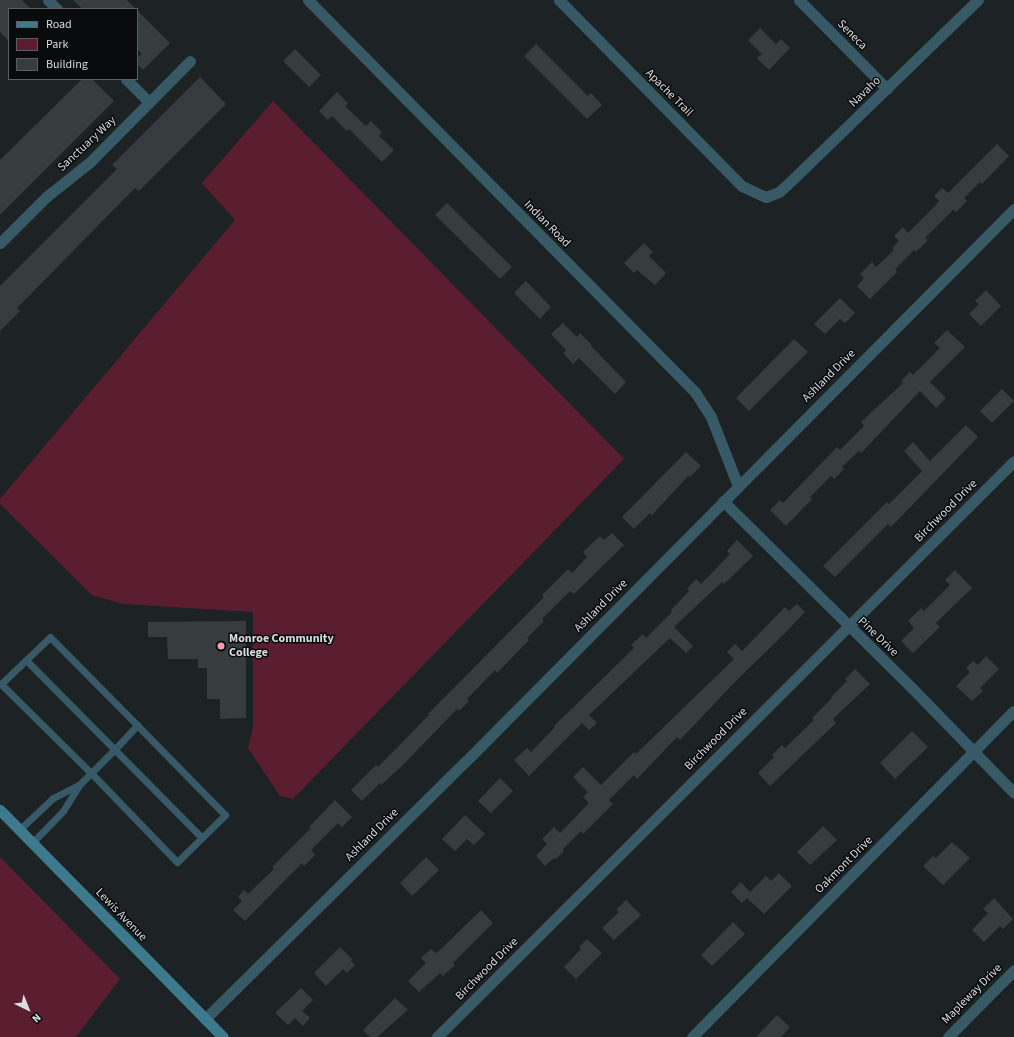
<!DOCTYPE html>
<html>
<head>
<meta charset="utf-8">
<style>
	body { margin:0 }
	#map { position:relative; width:1014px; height:1037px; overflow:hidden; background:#1d2224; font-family:"Source Sans 3",sans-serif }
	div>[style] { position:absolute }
	.green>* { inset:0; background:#5b1e31 }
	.building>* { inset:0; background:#373d3f }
	.service>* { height:7px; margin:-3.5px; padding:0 3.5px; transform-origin:3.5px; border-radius:3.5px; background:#375a66 }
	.minor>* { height:11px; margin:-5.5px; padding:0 5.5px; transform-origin:5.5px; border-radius:5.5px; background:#375a66 }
	.secondary>* { height:11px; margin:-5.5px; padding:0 5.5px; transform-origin:5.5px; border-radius:5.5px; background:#3e7a8d }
	.dots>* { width:11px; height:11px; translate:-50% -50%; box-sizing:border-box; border:2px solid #090b0c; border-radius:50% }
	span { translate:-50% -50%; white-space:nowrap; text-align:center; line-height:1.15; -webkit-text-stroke:3px #090b0c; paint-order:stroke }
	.street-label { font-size:12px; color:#d9ddde }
	.poi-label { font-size:12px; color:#d9ddde; font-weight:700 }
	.left { translate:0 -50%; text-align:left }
	.legend { position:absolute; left:8px; top:8px; width:130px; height:72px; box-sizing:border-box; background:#090b0c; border:1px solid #5c5f60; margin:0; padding:5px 7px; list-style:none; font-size:12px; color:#d9ddde }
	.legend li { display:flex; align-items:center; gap:8px; height:20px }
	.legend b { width:20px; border:1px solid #5c5f60 }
	.north { position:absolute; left:8px; top:989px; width:40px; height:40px; -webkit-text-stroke:3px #090b0c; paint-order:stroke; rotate:137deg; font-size:11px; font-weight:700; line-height:16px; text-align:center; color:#d9ddde }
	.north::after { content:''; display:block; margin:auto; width:14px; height:18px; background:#d9ddde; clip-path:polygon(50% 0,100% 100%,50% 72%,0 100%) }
</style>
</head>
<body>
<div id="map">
	<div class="green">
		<div style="clip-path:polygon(273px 101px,624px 459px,293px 799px,280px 796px,248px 748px,253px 727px,253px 612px,123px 604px,92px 595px,0 504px,0 499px,235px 220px,202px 183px)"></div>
		<div style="clip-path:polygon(0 857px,120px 979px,76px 1037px,0 1037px)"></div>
	</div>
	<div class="building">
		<div style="clip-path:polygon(0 0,22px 0,31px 9px,9px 9px,9px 41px,0 32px)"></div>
		<div style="clip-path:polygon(73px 0,127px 0,136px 9px,82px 9px)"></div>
		<div style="clip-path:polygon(137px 10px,170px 43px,143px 70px,137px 64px,137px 58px,142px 54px,137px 49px)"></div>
		<div style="clip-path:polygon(760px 28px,776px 44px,781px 39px,790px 48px,769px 70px,757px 58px,762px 54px,748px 40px)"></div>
		<div style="clip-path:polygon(536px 44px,588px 96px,591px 93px,602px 105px,587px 119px,524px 56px)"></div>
		<div style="clip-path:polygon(295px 49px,321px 75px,309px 87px,283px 61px)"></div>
		<div style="clip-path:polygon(200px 77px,226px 104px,139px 191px,135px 188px,17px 308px,20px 311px,0 331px,0 286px,117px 169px,112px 165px)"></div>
		<div style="clip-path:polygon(82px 79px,92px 79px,114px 101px,0 215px,0 160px)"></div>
		<div style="clip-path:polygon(337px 92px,348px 103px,345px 106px,366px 126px,371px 121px,382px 132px,379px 136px,394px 150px,382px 162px,349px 129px,347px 131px,332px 116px,328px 120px,319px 111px)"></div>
		<div style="clip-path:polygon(997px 144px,1009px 156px,982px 184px,980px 182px,964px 198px,967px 201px,956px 212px,953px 210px,925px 238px,928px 240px,916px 252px,914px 250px,895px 269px,897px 272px,870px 299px,857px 286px,864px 278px,860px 274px,872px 262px,876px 267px,894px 250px,892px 248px,899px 241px,894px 236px,903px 227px,908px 233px,932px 209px,939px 201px,934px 196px,942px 188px,948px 193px)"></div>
		<div style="clip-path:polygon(447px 203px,512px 267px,500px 279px,435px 215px)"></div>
		<div style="clip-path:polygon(644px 243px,653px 252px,649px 256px,666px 273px,655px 285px,637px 270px,634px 273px,624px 263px)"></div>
		<div style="clip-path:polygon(526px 281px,551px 307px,540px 319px,514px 293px)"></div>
		<div style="clip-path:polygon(986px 290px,1001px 306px,981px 326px,969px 314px,979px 304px,975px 301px)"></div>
		<div style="clip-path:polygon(840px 298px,855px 313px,845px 323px,840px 319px,825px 334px,814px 324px)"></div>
		<div style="clip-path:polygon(563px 323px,577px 337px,580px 333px,592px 345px,591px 346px,626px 382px,615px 394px,579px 358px,573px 364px,563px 353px,566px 350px,551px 334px)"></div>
		<div style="clip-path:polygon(947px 330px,965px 347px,930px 382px,946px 398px,936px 408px,920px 391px,861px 453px,859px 451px,842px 467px,844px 469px,834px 479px,831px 476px,810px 497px,812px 499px,786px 526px,770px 510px,780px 500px,783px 503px,837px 447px,840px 450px,864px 426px,861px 422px,903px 383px,901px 381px,910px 372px,913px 375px,940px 348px,934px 343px)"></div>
		<div style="clip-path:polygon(794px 339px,808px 352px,749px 411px,736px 398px)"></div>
		<div style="clip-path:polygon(1002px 389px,1014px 401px,992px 423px,980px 411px)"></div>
		<div style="clip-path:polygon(966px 425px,978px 437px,891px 527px,888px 524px,835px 577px,823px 566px,887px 502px,889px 504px,922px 471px,904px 451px,913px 442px,930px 461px)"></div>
		<div style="clip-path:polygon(686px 452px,701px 466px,690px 477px,688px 476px,652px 515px,650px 513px,634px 529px,622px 517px)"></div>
		<div style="clip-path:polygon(612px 533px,624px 545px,574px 594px,570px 591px,542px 619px,544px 621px,527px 638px,529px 640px,497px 673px,495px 670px,467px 699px,469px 701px,459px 711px,457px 709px,402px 766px,381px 785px,380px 783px,362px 801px,351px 790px,376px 765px,378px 767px,429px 715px,428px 714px,544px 597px,542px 595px,568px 569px,572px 573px,587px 557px,583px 552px,600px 536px,604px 540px)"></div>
		<div style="clip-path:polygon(737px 540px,753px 556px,724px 584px,722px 582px,674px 627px,693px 646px,686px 653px,670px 638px,589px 715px,597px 723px,589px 730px,582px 723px,529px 776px,514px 760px,527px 748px,531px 752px,555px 727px,554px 726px,634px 648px,631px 645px,643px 634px,646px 638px,672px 612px,671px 610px,689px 591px,687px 589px,696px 579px,701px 584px,730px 554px,727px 551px)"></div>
		<div style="clip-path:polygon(955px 570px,972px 588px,936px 623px,940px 627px,913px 653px,901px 641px,914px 628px,908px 621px,921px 608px,924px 611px,950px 585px,945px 580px)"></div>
		<div style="clip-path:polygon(797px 604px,805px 612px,784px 634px,732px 685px,680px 740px,677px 737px,637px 779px,634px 775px,609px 800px,613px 804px,583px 834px,581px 831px,563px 849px,564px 851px,556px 859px,554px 858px,545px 866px,536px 856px,547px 844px,542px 839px,554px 827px,560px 833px,589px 803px,583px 797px,588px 792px,573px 777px,583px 767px,601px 785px,634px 752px,636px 754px,734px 659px,727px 652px,735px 644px,742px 651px,785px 607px,789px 611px)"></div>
		<div style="clip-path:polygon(246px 621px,246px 718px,220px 719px,220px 699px,207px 699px,207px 668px,198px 668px,198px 659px,168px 659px,167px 637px,148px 637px,148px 622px)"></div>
		<div style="clip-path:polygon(986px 656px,999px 669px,980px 688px,983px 691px,972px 701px,956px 686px,970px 672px,966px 668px,973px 661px,978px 665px)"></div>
		<div style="clip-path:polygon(855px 669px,870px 684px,833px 719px,836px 723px,770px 786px,758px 773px,774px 757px,772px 755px,782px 745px,785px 748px,814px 720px,812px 718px,832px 698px,831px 697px,847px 681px,845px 679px)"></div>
		<div style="clip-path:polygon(912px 731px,928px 747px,895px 779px,880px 763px)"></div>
		<div style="clip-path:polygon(500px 778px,513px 791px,491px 813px,478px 801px)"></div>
		<div style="clip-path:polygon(335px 800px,352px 817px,342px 827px,338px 823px,311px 850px,315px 855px,304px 866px,302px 863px,245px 921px,233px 910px,242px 901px,238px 897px,244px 890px,248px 894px,274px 869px,272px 867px,311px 828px,309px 827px)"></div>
		<div style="clip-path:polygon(465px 815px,485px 834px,474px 845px,467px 839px,455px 851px,442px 839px)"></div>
		<div style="clip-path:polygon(823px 826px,837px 840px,810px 865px,797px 852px)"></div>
		<div style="clip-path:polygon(952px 842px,970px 858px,943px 885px,923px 866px,933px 856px,936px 858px)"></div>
		<div style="clip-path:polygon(426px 857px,439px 870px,412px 896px,400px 883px)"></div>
		<div style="clip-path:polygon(779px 873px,792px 886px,764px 914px,747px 898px,742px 903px,731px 892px,741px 882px,750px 892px,766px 876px,771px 881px)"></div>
		<div style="clip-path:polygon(994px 898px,1013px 919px,1003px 929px,1000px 926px,984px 942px,972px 930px,988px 913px,983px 909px)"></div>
		<div style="clip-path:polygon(626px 900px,641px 915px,614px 940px,602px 928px,619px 912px,616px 910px)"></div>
		<div style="clip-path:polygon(481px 910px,493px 923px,453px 963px,455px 965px,443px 976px,440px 973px,419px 992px,408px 981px,426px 963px,421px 958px,431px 949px,436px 953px,440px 950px)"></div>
		<div style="clip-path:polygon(733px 922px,745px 934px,712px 966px,701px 955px)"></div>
		<div style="clip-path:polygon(587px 939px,602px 953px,576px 979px,564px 967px,581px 949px,579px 947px)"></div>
		<div style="clip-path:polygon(340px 947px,352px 959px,351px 961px,355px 965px,347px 973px,343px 969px,326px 986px,314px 973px)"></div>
		<div style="clip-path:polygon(301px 988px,313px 1000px,302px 1011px,310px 1018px,303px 1026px,295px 1018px,288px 1025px,275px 1013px)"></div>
		<div style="clip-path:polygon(395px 998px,408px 1010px,377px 1037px,370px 1037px,363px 1030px)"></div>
		<div style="clip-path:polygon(777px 1015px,790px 1027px,781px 1037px,756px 1037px)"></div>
	</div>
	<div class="service">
		<div style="left:26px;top:660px;width:250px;rotate:45.3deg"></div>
		<div style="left:19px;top:830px;width:47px;rotate:-43.3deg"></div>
		<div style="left:53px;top:798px;width:29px;rotate:-27deg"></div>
		<div style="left:32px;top:843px;width:45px;rotate:-45.9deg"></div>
		<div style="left:63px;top:811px;width:31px;rotate:-58deg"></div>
		<div style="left:79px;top:785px;width:51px;rotate:-45deg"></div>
		<div style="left:115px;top:749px;width:33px;rotate:-47deg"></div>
		<div style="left:137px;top:725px;width:126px;rotate:45.6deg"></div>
		<div style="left:225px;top:815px;width:67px;rotate:135.6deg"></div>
		<div style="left:177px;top:862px;width:124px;rotate:-134deg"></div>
		<div style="left:91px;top:773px;width:127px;rotate:-135.3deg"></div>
		<div style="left:1px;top:684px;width:68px;rotate:-43.8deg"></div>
		<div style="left:50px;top:637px;width:124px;rotate:45.3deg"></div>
	</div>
	<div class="minor">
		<div style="left:48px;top:0;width:13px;rotate:45deg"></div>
		<div style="left:308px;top:0;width:551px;rotate:45.37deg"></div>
		<div style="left:695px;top:392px;width:30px;rotate:57deg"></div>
		<div style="left:711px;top:417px;width:74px;rotate:68.6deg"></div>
		<div style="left:559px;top:0;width:261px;rotate:45.5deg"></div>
		<div style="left:742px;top:186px;width:26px;rotate:25deg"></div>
		<div style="left:766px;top:197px;width:14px;rotate:-21deg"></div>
		<div style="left:779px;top:192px;width:21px;rotate:-43deg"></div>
		<div style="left:794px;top:178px;width:256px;rotate:-44.1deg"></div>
		<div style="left:799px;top:0;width:125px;rotate:45.3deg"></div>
		<div style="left:126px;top:79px;width:33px;rotate:45deg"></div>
		<div style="left:0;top:243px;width:65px;rotate:-45deg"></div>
		<div style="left:46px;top:197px;width:56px;rotate:-38.5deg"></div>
		<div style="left:90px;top:162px;width:142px;rotate:-45.3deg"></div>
		<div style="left:723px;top:501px;width:266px;rotate:44.7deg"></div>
		<div style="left:912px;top:688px;width:146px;rotate:45.8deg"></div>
		<div style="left:205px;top:1019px;width:367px;rotate:-44.7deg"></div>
		<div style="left:466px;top:761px;width:778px;rotate:-45.21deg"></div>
		<div style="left:437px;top:1037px;width:815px;rotate:-44.95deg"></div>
		<div style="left:692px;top:1037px;width:458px;rotate:-45.4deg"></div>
		<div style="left:948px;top:1037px;width:94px;rotate:-45.4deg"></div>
	</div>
	<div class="secondary">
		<div style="left:0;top:810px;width:318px;rotate:45.5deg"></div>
	</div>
	<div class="dots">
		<div style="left:221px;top:646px;background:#f29aaf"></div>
	</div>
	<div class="street-label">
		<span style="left:852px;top:35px;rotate:45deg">Seneca</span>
		<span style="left:865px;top:92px;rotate:-44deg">Navaho</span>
		<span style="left:669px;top:93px;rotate:45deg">Apache Trail</span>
		<span style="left:87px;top:144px;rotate:-43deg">Sanctuary Way</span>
		<span style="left:547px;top:224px;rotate:45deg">Indian Road</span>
		<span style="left:829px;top:376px;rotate:-45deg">Ashland Drive</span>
		<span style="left:946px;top:511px;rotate:-45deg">Birchwood Drive</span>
		<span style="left:601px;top:606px;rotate:-45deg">Ashland Drive</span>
		<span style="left:878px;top:637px;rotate:44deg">Pine Drive</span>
		<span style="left:716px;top:739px;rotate:-45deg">Birchwood Drive</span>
		<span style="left:372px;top:835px;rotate:-45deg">Ashland Drive</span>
		<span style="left:844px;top:865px;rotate:-45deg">Oakmont Drive</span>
		<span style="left:121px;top:915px;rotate:46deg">Lewis Avenue</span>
		<span style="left:487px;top:969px;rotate:-45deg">Birchwood Drive</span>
		<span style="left:972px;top:994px;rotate:-45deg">Mapleway Drive</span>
	</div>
	<div class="poi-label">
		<span class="left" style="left:229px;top:646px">Monroe Community<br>College</span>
	</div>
	<ul class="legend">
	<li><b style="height:5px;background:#3e7a8d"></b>Road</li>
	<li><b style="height:11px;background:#5b1e31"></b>Park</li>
	<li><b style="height:11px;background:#373d3f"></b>Building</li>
	</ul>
	<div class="north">N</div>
</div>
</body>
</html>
